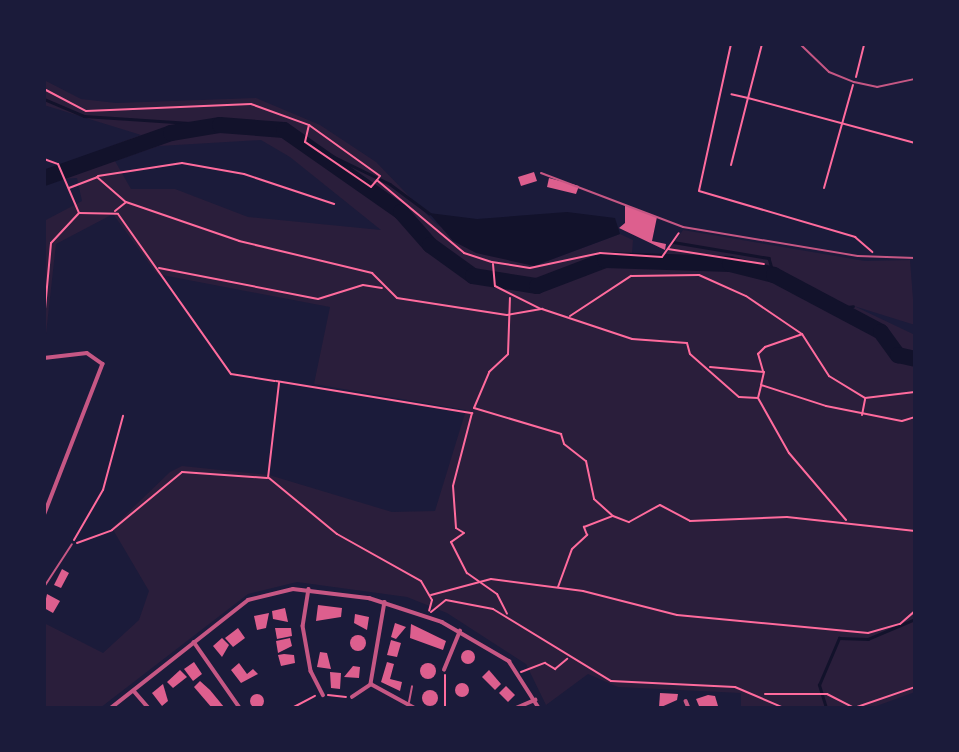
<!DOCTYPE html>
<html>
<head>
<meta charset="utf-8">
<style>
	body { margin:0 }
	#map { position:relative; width:959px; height:752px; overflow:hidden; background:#1b1b3a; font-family:"Roboto Condensed",sans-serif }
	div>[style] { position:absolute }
	.green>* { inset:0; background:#2a1e3b }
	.water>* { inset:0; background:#12122b }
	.stream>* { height:2.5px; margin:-1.25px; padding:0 1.25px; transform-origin:1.25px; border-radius:1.25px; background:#12122b }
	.river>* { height:16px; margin:-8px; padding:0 8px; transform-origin:8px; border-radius:8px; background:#12122b }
	.building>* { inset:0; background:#dd5f8e }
	.round { border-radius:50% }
	.path>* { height:2px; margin:-1px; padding:0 1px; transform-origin:1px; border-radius:1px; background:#ff6b9d }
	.service>* { height:2px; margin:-1px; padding:0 1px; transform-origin:1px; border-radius:1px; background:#c65784 }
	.minor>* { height:3.5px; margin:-1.75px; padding:0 1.75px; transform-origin:1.75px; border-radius:1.75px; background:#c65784 }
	span { translate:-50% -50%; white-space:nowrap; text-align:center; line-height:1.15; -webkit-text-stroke:5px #1b1b3a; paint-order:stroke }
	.frame { position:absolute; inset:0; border:46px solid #1b1b3a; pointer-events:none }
</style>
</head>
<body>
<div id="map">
	<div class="green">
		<div style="clip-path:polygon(evenodd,44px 80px,81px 99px,116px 103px,256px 98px,320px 125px,376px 162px,437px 225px,534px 266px,620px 234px,633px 240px,632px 254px,663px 258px,683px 230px,865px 261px,910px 260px,915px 325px,854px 306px,915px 335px,915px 692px,871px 708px,741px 708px,741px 693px,618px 687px,588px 674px,546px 705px,526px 664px,447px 613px,407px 597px,297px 582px,248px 594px,100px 708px,44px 708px,44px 623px,103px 653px,139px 620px,149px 591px,112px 528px,170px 472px,182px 466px,269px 475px,392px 512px,435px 511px,466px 410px,314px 384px,330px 307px,157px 274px,113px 214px,56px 244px,44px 352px,44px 221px,82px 201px,77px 178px,44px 180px,44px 171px,141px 135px,44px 105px,44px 80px,261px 140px,290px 157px,381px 230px,248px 217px,175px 189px,131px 189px,115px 161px,159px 146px,261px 140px)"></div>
	</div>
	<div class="water">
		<div style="clip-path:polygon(567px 212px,615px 218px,620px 234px,534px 266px,476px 253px,453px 241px,429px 213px,477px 219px)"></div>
	</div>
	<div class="stream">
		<div style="left:44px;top:99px;width:43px;rotate:23deg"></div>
		<div style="left:84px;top:116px;width:136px;rotate:3.8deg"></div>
		<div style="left:297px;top:139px;width:103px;rotate:25.8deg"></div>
		<div style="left:390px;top:184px;width:49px;rotate:36.6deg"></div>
		<div style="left:673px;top:242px;width:97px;rotate:9.5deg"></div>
		<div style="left:769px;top:258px;width:18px;rotate:74deg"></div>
		<div style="left:830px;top:309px;width:23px;rotate:-7deg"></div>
		<div style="left:826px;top:708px;width:24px;rotate:-107deg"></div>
		<div style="left:819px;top:685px;width:51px;rotate:-66.9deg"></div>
		<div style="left:839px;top:638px;width:29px;rotate:2deg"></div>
		<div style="left:868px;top:639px;width:51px;rotate:-23.1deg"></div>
	</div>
	<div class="river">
		<div style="left:44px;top:178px;width:135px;rotate:-19.5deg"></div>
		<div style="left:171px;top:133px;width:50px;rotate:-9.3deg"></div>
		<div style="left:220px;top:125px;width:64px;rotate:4.5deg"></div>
		<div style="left:284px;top:130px;width:143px;rotate:35deg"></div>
		<div style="left:401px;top:212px;width:44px;rotate:48.7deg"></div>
		<div style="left:430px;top:245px;width:53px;rotate:35.8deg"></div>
		<div style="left:473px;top:276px;width:65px;rotate:8.9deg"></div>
		<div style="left:537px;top:286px;width:73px;rotate:-20.9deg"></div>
		<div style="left:605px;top:260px;width:125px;rotate:1.8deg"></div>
		<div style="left:730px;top:264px;width:45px;rotate:14deg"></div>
		<div style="left:774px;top:275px;width:121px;rotate:28deg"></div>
		<div style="left:881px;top:332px;width:29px;rotate:54deg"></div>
		<div style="left:898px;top:355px;width:17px;rotate:13deg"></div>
	</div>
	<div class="building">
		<div style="clip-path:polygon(534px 172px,537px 181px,521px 186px,518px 177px)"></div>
		<div style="clip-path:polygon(549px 178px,579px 186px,576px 194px,547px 187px)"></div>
		<div style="clip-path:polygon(625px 205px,657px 217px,652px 241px,666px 244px,665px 250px,619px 228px,625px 223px)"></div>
		<div style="clip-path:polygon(62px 569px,69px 573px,61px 588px,54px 585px)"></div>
		<div style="clip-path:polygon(47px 594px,60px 601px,53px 613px,44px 608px)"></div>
		<div style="clip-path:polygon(318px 605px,342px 608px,341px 617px,316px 621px)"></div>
		<div style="clip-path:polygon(285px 608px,288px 622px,273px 619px,272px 611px)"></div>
		<div style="clip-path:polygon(269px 613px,266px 628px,257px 630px,254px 616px)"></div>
		<div style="clip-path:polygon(355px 614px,369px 617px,367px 630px,354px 623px)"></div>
		<div style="clip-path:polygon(395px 623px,406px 627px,396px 639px,391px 637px)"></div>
		<div style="clip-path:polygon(411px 624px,446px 641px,443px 650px,410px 638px)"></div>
		<div style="clip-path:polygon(238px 628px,245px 638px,233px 647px,225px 638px)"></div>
		<div style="clip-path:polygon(275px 628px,291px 628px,292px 636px,277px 639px)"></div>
		<div class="round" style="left:350px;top:635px;width:16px;height:16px"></div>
		<div style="clip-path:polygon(222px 638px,229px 645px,222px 657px,213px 646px)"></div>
		<div style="clip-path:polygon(290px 638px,292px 646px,278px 653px,276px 641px)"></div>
		<div style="clip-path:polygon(391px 640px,401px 643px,397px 657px,387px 655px)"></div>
		<div class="round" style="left:461px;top:650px;width:14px;height:14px"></div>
		<div style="clip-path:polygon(320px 652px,327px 653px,331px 669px,317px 667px)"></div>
		<div style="clip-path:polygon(284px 654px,294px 655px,295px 663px,281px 666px,278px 655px)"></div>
		<div style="clip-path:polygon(194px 662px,202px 674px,193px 681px,184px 669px)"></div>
		<div style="clip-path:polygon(387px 662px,394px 664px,390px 679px,402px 682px,400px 691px,381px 682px)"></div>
		<div class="round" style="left:420px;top:663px;width:16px;height:16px"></div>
		<div style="clip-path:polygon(239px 663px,247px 674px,253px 669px,258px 674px,241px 683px,231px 670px)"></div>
		<div style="clip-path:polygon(353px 666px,360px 667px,359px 678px,344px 677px)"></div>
		<div style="clip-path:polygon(180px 670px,187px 677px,173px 688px,167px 682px)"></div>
		<div style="clip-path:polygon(489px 670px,501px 684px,495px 690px,482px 677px)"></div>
		<div style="clip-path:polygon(330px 672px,341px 673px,340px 689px,331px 688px)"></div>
		<div style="clip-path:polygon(200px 681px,210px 690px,224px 707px,212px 708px,194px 687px)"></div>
		<div class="round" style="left:455px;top:683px;width:14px;height:14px"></div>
		<div style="clip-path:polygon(163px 684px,168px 701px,162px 706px,152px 693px)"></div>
		<div style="clip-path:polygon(506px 686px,515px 695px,508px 702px,499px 693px)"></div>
		<div class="round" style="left:422px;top:690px;width:16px;height:16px"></div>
		<div style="clip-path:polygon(660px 693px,678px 694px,677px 700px,659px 708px)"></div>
		<div class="round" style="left:250px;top:694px;width:14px;height:14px"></div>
		<div style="clip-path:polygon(708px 695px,715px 696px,718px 706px,699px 706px,696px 699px)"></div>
	</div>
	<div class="path">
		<div style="left:731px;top:44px;width:150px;rotate:102.3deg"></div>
		<div style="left:699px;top:191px;width:163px;rotate:16.4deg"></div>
		<div style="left:855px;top:237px;width:23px;rotate:41deg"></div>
		<div style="left:762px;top:44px;width:56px;rotate:104.5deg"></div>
		<div style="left:748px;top:98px;width:173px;rotate:15.1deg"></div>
		<div style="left:856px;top:77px;width:34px;rotate:-76deg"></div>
		<div style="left:44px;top:89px;width:47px;rotate:27.6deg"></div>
		<div style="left:86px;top:111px;width:165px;rotate:-2.4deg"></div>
		<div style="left:251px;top:104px;width:62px;rotate:19.9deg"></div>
		<div style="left:309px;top:125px;width:87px;rotate:35.7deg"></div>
		<div style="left:380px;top:176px;width:5px;rotate:127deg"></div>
		<div style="left:377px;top:180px;width:9px;rotate:131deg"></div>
		<div style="left:371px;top:187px;width:80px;rotate:-145.7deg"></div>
		<div style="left:305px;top:142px;width:17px;rotate:-77deg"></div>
		<div style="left:44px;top:159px;width:15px;rotate:20deg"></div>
		<div style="left:58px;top:164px;width:53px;rotate:66.8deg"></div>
		<div style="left:79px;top:213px;width:41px;rotate:133deg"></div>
		<div style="left:51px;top:243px;width:77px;rotate:95.2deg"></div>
		<div style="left:731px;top:165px;width:69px;rotate:-75.8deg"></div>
		<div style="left:748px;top:98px;width:17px;rotate:-167deg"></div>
		<div style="left:98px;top:176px;width:85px;rotate:-8.8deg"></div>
		<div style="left:182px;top:163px;width:63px;rotate:10.1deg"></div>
		<div style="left:244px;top:174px;width:95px;rotate:18.4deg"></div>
		<div style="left:378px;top:181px;width:112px;rotate:39.9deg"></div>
		<div style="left:464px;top:253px;width:29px;rotate:18deg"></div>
		<div style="left:492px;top:262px;width:38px;rotate:9deg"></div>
		<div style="left:530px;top:268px;width:72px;rotate:-12.1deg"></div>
		<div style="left:600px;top:253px;width:62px;rotate:3.7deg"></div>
		<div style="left:662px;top:257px;width:29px;rotate:-55deg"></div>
		<div style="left:69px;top:188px;width:30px;rotate:-21deg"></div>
		<div style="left:97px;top:177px;width:38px;rotate:41deg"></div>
		<div style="left:126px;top:202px;width:120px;rotate:19deg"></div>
		<div style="left:239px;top:241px;width:137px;rotate:13.5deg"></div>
		<div style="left:372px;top:273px;width:35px;rotate:45deg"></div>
		<div style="left:397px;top:298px;width:111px;rotate:8.8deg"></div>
		<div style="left:507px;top:315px;width:36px;rotate:-10deg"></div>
		<div style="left:542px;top:309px;width:95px;rotate:18.4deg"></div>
		<div style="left:632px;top:339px;width:55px;rotate:4.2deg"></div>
		<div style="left:687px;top:343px;width:11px;rotate:75deg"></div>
		<div style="left:690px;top:354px;width:65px;rotate:41.3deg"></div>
		<div style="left:739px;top:397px;width:19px;rotate:3deg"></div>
		<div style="left:758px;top:398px;width:63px;rotate:60.6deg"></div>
		<div style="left:789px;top:453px;width:88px;rotate:49.6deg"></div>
		<div style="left:824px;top:188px;width:107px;rotate:-74.3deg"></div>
		<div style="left:115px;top:211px;width:14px;rotate:-39deg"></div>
		<div style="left:79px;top:213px;width:39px;rotate:1deg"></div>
		<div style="left:118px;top:214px;width:196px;rotate:54.8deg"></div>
		<div style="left:231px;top:374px;width:44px;rotate:9.2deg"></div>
		<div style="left:668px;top:249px;width:97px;rotate:8.9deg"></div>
		<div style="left:493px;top:264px;width:22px;rotate:85deg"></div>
		<div style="left:495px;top:286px;width:51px;rotate:26.6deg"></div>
		<div style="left:159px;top:268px;width:162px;rotate:11deg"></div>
		<div style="left:318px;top:299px;width:47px;rotate:-17.3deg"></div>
		<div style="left:363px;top:285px;width:19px;rotate:9deg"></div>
		<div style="left:570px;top:316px;width:73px;rotate:-33.3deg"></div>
		<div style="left:631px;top:276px;width:68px;rotate:-0.8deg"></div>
		<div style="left:699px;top:275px;width:51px;rotate:24.1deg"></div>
		<div style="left:746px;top:296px;width:68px;rotate:34.2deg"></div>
		<div style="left:802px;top:334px;width:50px;rotate:57.3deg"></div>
		<div style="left:829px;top:376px;width:42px;rotate:31.4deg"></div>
		<div style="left:865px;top:398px;width:50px;rotate:-6.8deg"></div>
		<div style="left:710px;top:367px;width:54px;rotate:5.3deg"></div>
		<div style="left:764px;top:372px;width:13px;rotate:103deg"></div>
		<div style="left:761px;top:385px;width:68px;rotate:17.9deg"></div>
		<div style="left:826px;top:406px;width:77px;rotate:11.2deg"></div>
		<div style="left:902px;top:421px;width:14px;rotate:-17deg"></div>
		<div style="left:763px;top:371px;width:18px;rotate:-106deg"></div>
		<div style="left:758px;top:354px;width:10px;rotate:-45deg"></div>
		<div style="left:765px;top:347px;width:39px;rotate:-19deg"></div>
		<div style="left:276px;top:381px;width:199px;rotate:9.3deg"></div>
		<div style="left:472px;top:413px;width:75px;rotate:104.6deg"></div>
		<div style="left:453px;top:486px;width:42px;rotate:85.9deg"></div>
		<div style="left:456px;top:528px;width:9px;rotate:32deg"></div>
		<div style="left:464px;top:533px;width:16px;rotate:145deg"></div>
		<div style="left:451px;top:542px;width:35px;rotate:63deg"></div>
		<div style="left:467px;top:573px;width:37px;rotate:35deg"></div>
		<div style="left:497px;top:594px;width:22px;rotate:63deg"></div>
		<div style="left:758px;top:398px;width:12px;rotate:-76deg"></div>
		<div style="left:474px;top:408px;width:91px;rotate:16.6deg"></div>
		<div style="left:561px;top:434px;width:10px;rotate:73deg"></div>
		<div style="left:564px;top:444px;width:28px;rotate:38deg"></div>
		<div style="left:586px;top:461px;width:39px;rotate:78deg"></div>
		<div style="left:594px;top:499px;width:24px;rotate:42deg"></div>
		<div style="left:474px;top:408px;width:39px;rotate:-67deg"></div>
		<div style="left:489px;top:372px;width:26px;rotate:-43deg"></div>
		<div style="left:508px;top:354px;width:56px;rotate:-88deg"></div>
		<div style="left:862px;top:415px;width:16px;rotate:-79deg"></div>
		<div style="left:268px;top:478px;width:96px;rotate:-83.4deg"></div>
		<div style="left:269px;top:478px;width:88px;rotate:39.5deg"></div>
		<div style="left:337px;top:534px;width:96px;rotate:29.2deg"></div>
		<div style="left:421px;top:581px;width:22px;rotate:60deg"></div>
		<div style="left:432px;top:600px;width:11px;rotate:105deg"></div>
		<div style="left:74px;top:540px;width:58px;rotate:-59.9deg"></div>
		<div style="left:103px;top:490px;width:77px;rotate:-74.9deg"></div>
		<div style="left:77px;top:543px;width:37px;rotate:-20deg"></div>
		<div style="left:112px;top:530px;width:91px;rotate:-39.6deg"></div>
		<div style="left:182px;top:472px;width:85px;rotate:4deg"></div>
		<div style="left:558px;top:587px;width:40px;rotate:-69.8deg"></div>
		<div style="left:572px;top:549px;width:21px;rotate:-43deg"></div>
		<div style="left:587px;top:535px;width:9px;rotate:-111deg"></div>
		<div style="left:584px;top:527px;width:31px;rotate:-21deg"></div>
		<div style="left:613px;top:516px;width:17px;rotate:21deg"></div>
		<div style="left:629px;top:522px;width:35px;rotate:-29deg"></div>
		<div style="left:660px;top:505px;width:34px;rotate:28deg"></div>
		<div style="left:690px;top:521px;width:97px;rotate:-2.4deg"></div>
		<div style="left:787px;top:517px;width:129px;rotate:6.2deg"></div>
		<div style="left:431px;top:595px;width:62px;rotate:-14.9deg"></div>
		<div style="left:491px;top:579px;width:93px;rotate:7.4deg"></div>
		<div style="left:583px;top:591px;width:97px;rotate:14.3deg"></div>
		<div style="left:677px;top:615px;width:192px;rotate:5.4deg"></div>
		<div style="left:868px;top:633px;width:33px;rotate:-16deg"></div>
		<div style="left:900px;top:624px;width:20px;rotate:-41deg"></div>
		<div style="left:431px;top:612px;width:19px;rotate:-39deg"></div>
		<div style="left:446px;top:600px;width:48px;rotate:10.8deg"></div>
		<div style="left:493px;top:609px;width:138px;rotate:31.4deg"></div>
		<div style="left:611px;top:681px;width:124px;rotate:2.8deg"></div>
		<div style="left:735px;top:687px;width:53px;rotate:23.2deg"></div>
		<div style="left:521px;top:672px;width:26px;rotate:-21deg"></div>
		<div style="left:545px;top:663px;width:12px;rotate:31deg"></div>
		<div style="left:555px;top:669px;width:16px;rotate:-40deg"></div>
		<div style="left:765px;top:694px;width:62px"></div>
		<div style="left:827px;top:694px;width:31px;rotate:27deg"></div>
		<div style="left:328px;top:695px;width:18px;rotate:6deg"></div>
		<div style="left:857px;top:707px;width:61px;rotate:-19deg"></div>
		<div style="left:292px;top:708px;width:26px;rotate:-28deg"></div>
		<div style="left:445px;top:708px;width:33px;rotate:-90deg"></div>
	</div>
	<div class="service">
		<div style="left:800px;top:44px;width:40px;rotate:44deg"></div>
		<div style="left:829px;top:72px;width:27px;rotate:22deg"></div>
		<div style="left:854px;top:82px;width:24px;rotate:12deg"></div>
		<div style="left:877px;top:87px;width:39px;rotate:-12deg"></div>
		<div style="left:541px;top:173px;width:152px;rotate:20.8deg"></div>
		<div style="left:683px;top:227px;width:177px;rotate:9.4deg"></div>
		<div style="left:858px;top:256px;width:57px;rotate:2deg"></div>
		<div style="left:44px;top:587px;width:51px;rotate:-56.9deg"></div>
		<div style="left:409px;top:702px;width:16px;rotate:-79deg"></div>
		<div style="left:737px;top:708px;width:1px;rotate:-90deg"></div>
	</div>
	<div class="minor">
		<div style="left:44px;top:358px;width:43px;rotate:-6.6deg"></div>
		<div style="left:87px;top:353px;width:19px;rotate:35deg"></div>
		<div style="left:103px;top:364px;width:163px;rotate:111.2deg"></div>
		<div style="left:309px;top:589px;width:37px;rotate:99deg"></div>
		<div style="left:303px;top:626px;width:46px;rotate:79.9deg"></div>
		<div style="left:311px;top:671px;width:27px;rotate:63deg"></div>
		<div style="left:385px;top:602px;width:83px;rotate:99.7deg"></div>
		<div style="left:371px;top:684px;width:50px;rotate:28.6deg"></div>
		<div style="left:194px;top:642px;width:80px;rotate:55.1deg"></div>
		<div style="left:444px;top:670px;width:42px;rotate:-67.7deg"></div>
		<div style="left:134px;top:691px;width:23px;rotate:49deg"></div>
		<div style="left:352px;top:697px;width:23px;rotate:-34deg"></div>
		<div style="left:686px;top:701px;width:8px;rotate:67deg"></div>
		<div style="left:111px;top:708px;width:174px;rotate:-38.2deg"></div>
		<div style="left:248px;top:600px;width:46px;rotate:-13.7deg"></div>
		<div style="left:293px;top:589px;width:77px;rotate:6.8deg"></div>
		<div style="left:369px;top:598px;width:77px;rotate:18.2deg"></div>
		<div style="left:442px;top:622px;width:78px;rotate:30.2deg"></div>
		<div style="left:509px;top:661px;width:56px;rotate:57.4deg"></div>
		<div style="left:516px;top:708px;width:21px;rotate:-23deg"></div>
	</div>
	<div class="frame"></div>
</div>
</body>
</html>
